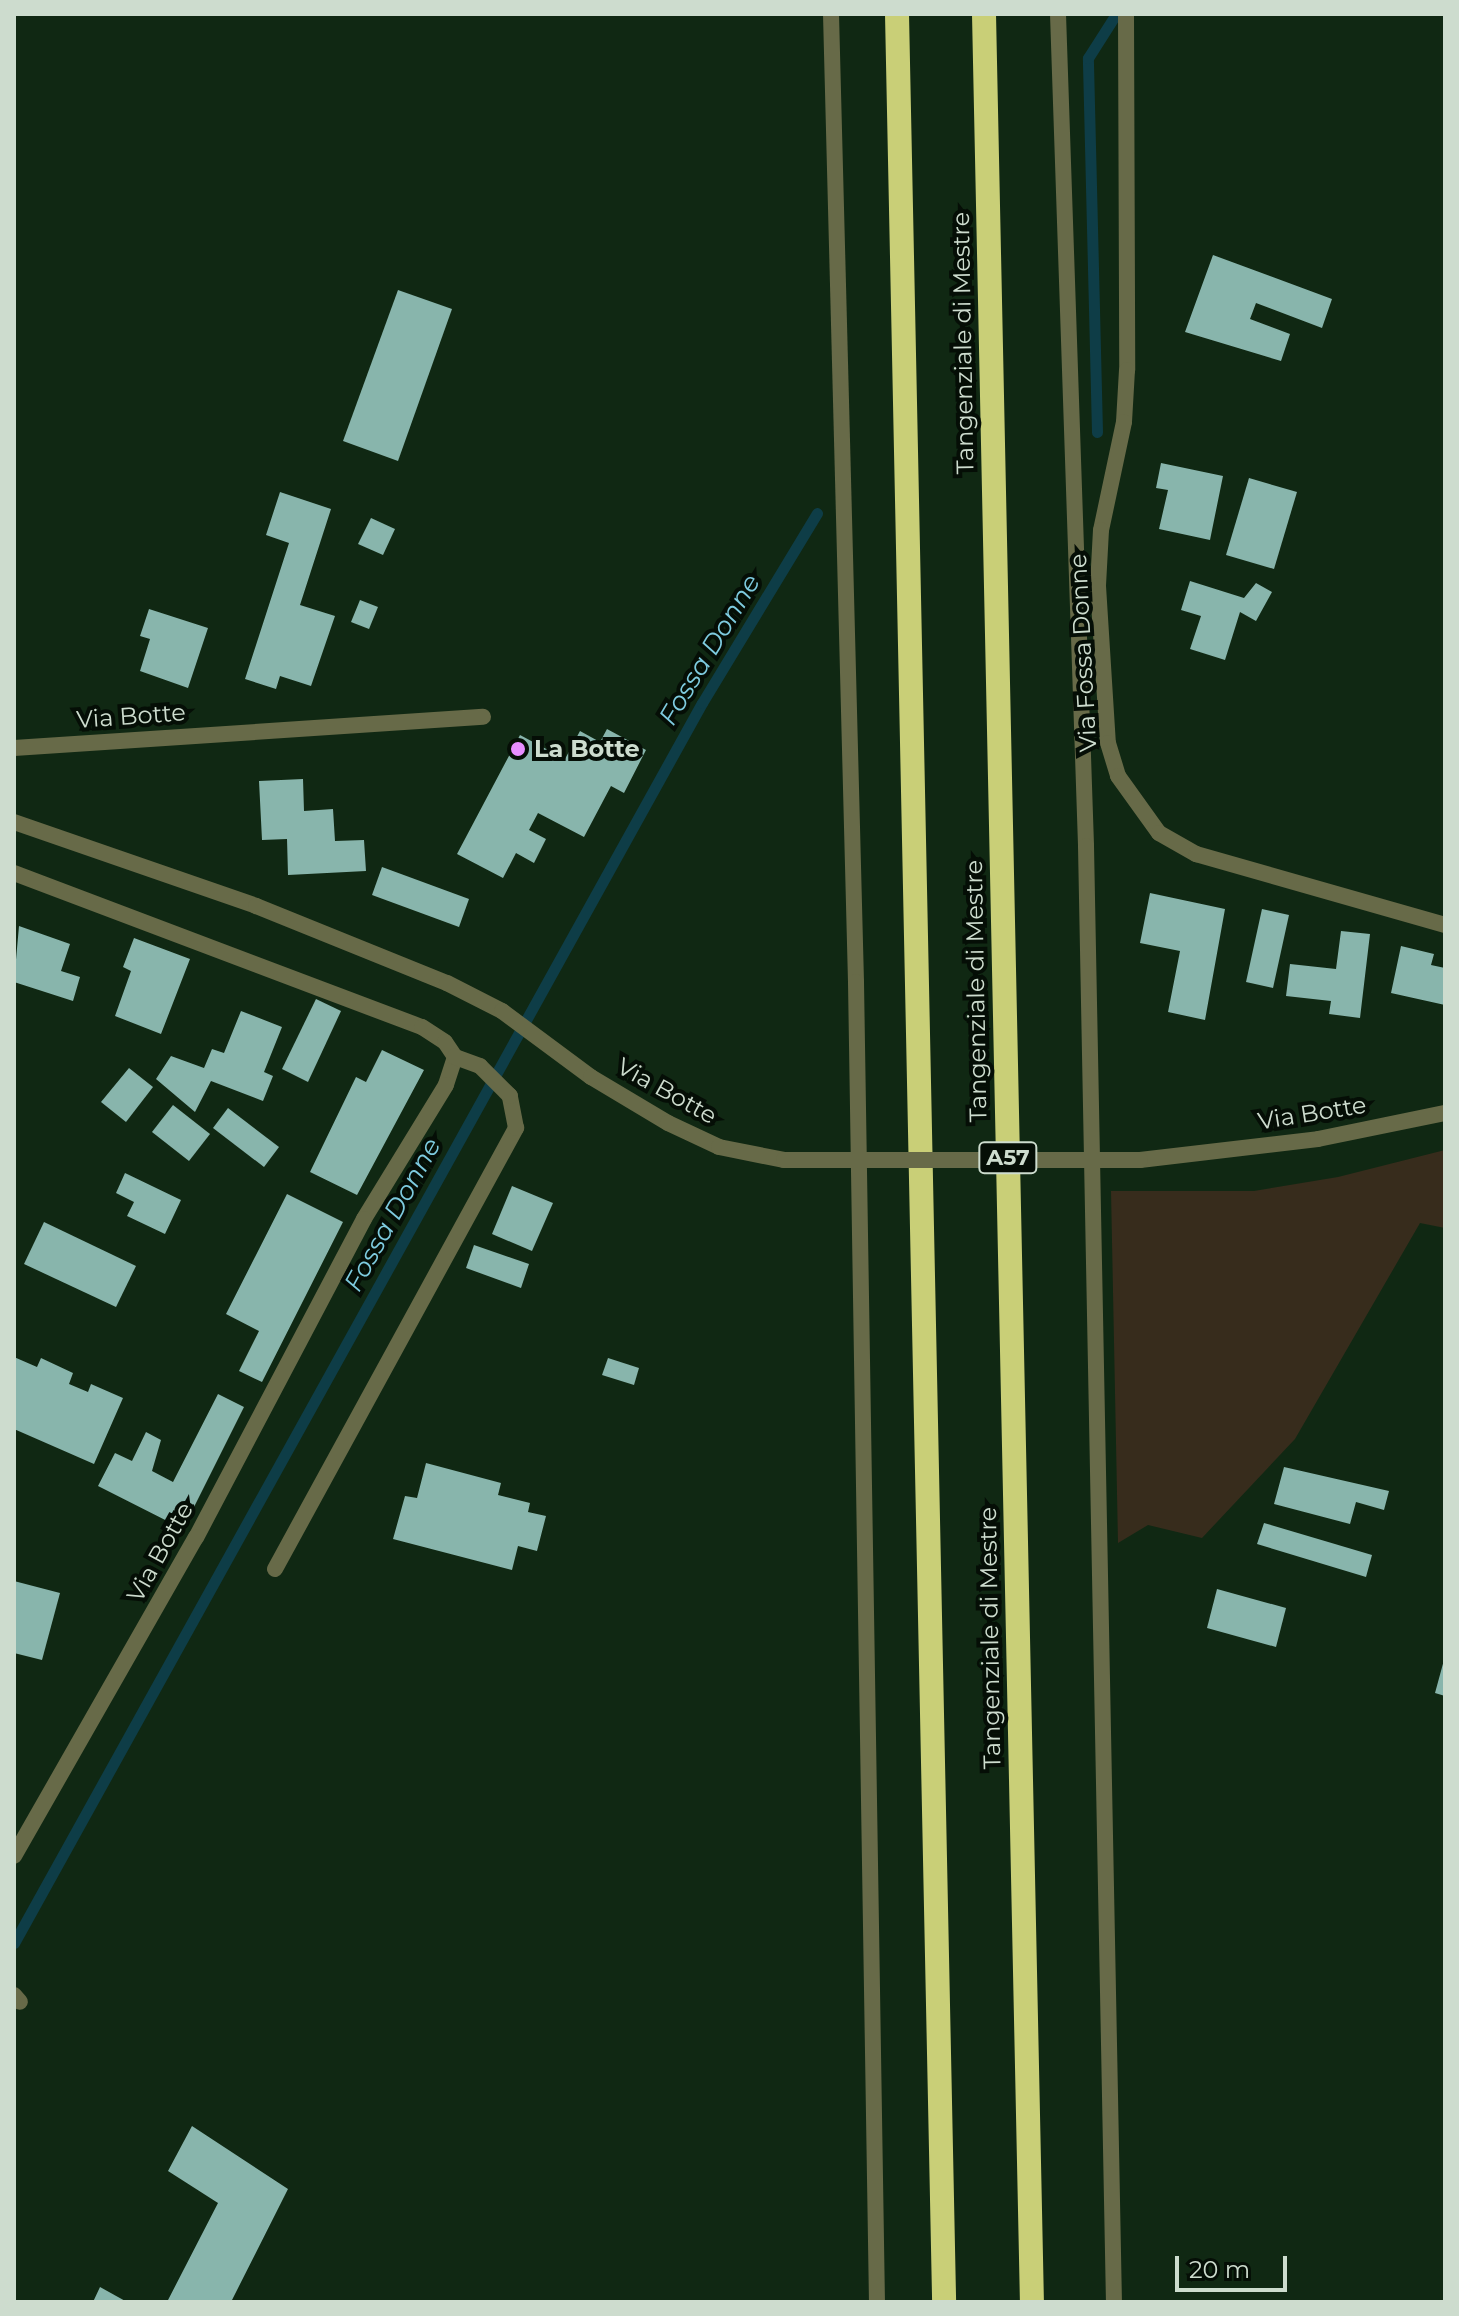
<!DOCTYPE html>
<html>
<head>
<meta charset="utf-8">
<style>
	body { margin:0 }
	#map { position:relative; width:1459px; height:2316px; overflow:hidden; background:#102813; font-family:Montserrat,sans-serif }
	div>[style] { position:absolute }
	.green>* { inset:0; background:#372c1c }
	.stream>* { height:11px; margin:-5.5px; padding:0 5.5px; transform-origin:5.5px; border-radius:5.5px; background:#0e3d47 }
	.building>* { inset:0; background:#88b5ac }
	.service>* { height:16px; margin:-8px; padding:0 8px; transform-origin:8px; border-radius:8px; background:#676a48 }
	.minor>* { height:16px; margin:-8px; padding:0 8px; transform-origin:8px; border-radius:8px; background:#676a48 }
	.tertiary>* { height:16px; margin:-8px; padding:0 8px; transform-origin:8px; border-radius:8px; background:#676a48 }
	.motorway>* { height:24px; margin:-12px; padding:0 12px; transform-origin:12px; border-radius:12px; background:#c9cf77 }
	.tertiary-bridge>* { height:16px; margin:-8px; padding:0 8px; transform-origin:8px; border-radius:8px; background:#676a48 }
	.dots>* { width:22px; height:22px; translate:-50% -50%; box-sizing:border-box; border:4px solid #050e06; border-radius:50% }
	span { translate:-50% -50%; white-space:nowrap; text-align:center; line-height:1.15; -webkit-text-stroke:8px #050e06; paint-order:stroke }
	.shield-label span { padding:2px 6px; background:#050e06; border:2px solid; border-radius:6px; -webkit-text-stroke-width:0 }
	.shield-label { font-size:22px; color:#cddcce; font-weight:700 }
	.street-label { font-size:24px; color:#cddcce }
	.poi-label { font-size:24px; color:#cddcce; font-weight:700 }
	.left { translate:0 -50%; text-align:left }
	.water-label { font-size:26px; color:#7ecbdf; font-style:italic }
	.frame { position:absolute; inset:0; border:16px solid #cddcce; pointer-events:none }
	.scale { position:absolute; left:1175px; top:2256px; width:112px; height:36px; box-sizing:border-box; border:4px solid #cddcce; border-top:0; padding-left:10px; font-size:24px; line-height:28px; white-space:nowrap; color:#cddcce; -webkit-text-stroke:6px #050e06; paint-order:stroke }
</style>
</head>
<body>
<div id="map">
	<div class="green">
		<div style="clip-path:polygon(1445px 1150px,1445px 1228px,1420px 1223px,1295px 1439px,1202px 1538px,1148px 1525px,1118px 1543px,1111px 1191px,1254px 1191px,1338px 1177px)"></div>
	</div>
	<div class="stream">
		<div style="left:1097px;top:432px;width:374px;rotate:-91.4deg"></div>
		<div style="left:1088px;top:58px;width:52px;rotate:-57.5deg"></div>
		<div style="left:14px;top:1943px;width:1418px;rotate:-60.98deg"></div>
		<div style="left:702px;top:703px;width:222px;rotate:-58.8deg"></div>
	</div>
	<div class="building">
		<div style="clip-path:polygon(1213px 255px,1332px 299px,1322px 328px,1256px 303px,1250px 319px,1290px 334px,1281px 361px,1185px 332px)"></div>
		<div style="clip-path:polygon(398px 290px,452px 309px,398px 461px,343px 441px)"></div>
		<div style="clip-path:polygon(1161px 463px,1223px 476px,1210px 540px,1159px 529px,1168px 490px,1156px 488px)"></div>
		<div style="clip-path:polygon(1249px 478px,1297px 492px,1274px 569px,1226px 555px)"></div>
		<div style="clip-path:polygon(280px 492px,331px 509px,300px 605px,335px 616px,311px 686px,280px 676px,276px 689px,245px 679px,289px 543px,266px 535px)"></div>
		<div style="clip-path:polygon(371px 518px,395px 529px,383px 555px,358px 544px)"></div>
		<div style="clip-path:polygon(1190px 581px,1244px 598px,1256px 583px,1272px 592px,1256px 621px,1240px 612px,1225px 660px,1190px 649px,1201px 616px,1181px 610px)"></div>
		<div style="clip-path:polygon(360px 600px,378px 607px,369px 629px,351px 622px)"></div>
		<div style="clip-path:polygon(149px 609px,208px 628px,188px 688px,140px 671px,150px 639px,140px 636px)"></div>
		<div style="clip-path:polygon(607px 729px,646px 750px,624px 793px,611px 786px,584px 837px,538px 813px,529px 830px,546px 839px,534px 863px,516px 853px,503px 878px,457px 854px,520px 735px,565px 759px,580px 731px,600px 742px)"></div>
		<div style="clip-path:polygon(303px 779px,304px 811px,333px 809px,335px 841px,364px 840px,366px 871px,288px 875px,287px 839px,262px 840px,259px 781px)"></div>
		<div style="clip-path:polygon(382px 867px,469px 899px,459px 927px,372px 895px)"></div>
		<div style="clip-path:polygon(1150px 893px,1225px 909px,1205px 1020px,1168px 1012px,1180px 951px,1140px 943px)"></div>
		<div style="clip-path:polygon(1262px 909px,1289px 915px,1273px 988px,1246px 982px)"></div>
		<div style="clip-path:polygon(19px 926px,70px 944px,61px 971px,80px 977px,73px 1001px,14px 982px)"></div>
		<div style="clip-path:polygon(1341px 931px,1370px 934px,1360px 1018px,1329px 1014px,1331px 1001px,1286px 996px,1290px 964px,1336px 969px)"></div>
		<div style="clip-path:polygon(134px 938px,190px 959px,161px 1034px,115px 1016px,131px 971px,123px 967px)"></div>
		<div style="clip-path:polygon(1401px 946px,1434px 954px,1431px 965px,1445px 968px,1445px 1005px,1391px 993px)"></div>
		<div style="clip-path:polygon(316px 999px,341px 1011px,308px 1082px,282px 1069px)"></div>
		<div style="clip-path:polygon(241px 1011px,282px 1027px,264px 1072px,273px 1076px,263px 1101px,211px 1081px,195px 1112px,156px 1079px,171px 1056px,204px 1068px,212px 1049px,224px 1053px)"></div>
		<div style="clip-path:polygon(382px 1050px,424px 1070px,357px 1195px,310px 1172px,356px 1077px,366px 1082px)"></div>
		<div style="clip-path:polygon(129px 1068px,153px 1087px,126px 1122px,101px 1102px)"></div>
		<div style="clip-path:polygon(173px 1105px,210px 1134px,189px 1161px,152px 1132px)"></div>
		<div style="clip-path:polygon(228px 1108px,279px 1147px,264px 1167px,213px 1128px)"></div>
		<div style="clip-path:polygon(125px 1173px,181px 1200px,165px 1234px,127px 1216px,134px 1202px,116px 1193px)"></div>
		<div style="clip-path:polygon(512px 1186px,553px 1203px,532px 1251px,492px 1234px)"></div>
		<div style="clip-path:polygon(287px 1194px,343px 1222px,262px 1382px,239px 1371px,259px 1331px,226px 1314px)"></div>
		<div style="clip-path:polygon(44px 1222px,136px 1266px,116px 1307px,24px 1264px)"></div>
		<div style="clip-path:polygon(474px 1245px,529px 1264px,521px 1288px,466px 1268px)"></div>
		<div style="clip-path:polygon(14px 1357px,37px 1367px,41px 1358px,73px 1373px,69px 1384px,88px 1392px,91px 1384px,123px 1398px,94px 1464px,14px 1429px)"></div>
		<div style="clip-path:polygon(608px 1358px,639px 1368px,634px 1385px,602px 1375px)"></div>
		<div style="clip-path:polygon(218px 1394px,244px 1407px,183px 1529px,98px 1486px,115px 1453px,132px 1461px,146px 1432px,161px 1440px,152px 1471px,173px 1482px)"></div>
		<div style="clip-path:polygon(426px 1463px,501px 1483px,498px 1495px,530px 1503px,528px 1512px,546px 1516px,537px 1551px,518px 1546px,512px 1570px,393px 1539px,405px 1496px,417px 1498px)"></div>
		<div style="clip-path:polygon(1284px 1467px,1389px 1491px,1384px 1510px,1356px 1502px,1350px 1524px,1274px 1504px)"></div>
		<div style="clip-path:polygon(1264px 1523px,1372px 1555px,1366px 1577px,1257px 1544px)"></div>
		<div style="clip-path:polygon(14px 1581px,60px 1593px,42px 1660px,14px 1653px)"></div>
		<div style="clip-path:polygon(1217px 1589px,1286px 1608px,1276px 1647px,1207px 1628px)"></div>
		<div style="clip-path:polygon(1444px 1660px,1445px 1660px,1445px 1696px,1435px 1693px)"></div>
		<div style="clip-path:polygon(192px 2126px,288px 2189px,231px 2302px,167px 2302px,218px 2203px,168px 2171px)"></div>
		<div style="clip-path:polygon(100px 2287px,127px 2302px,93px 2302px)"></div>
	</div>
	<div class="service">
		<div style="left:831px;top:14px;width:968px;rotate:88.52deg"></div>
		<div style="left:856px;top:982px;width:1320px;rotate:89.09deg"></div>
		<div style="left:1058px;top:14px;width:832px;rotate:88.07deg"></div>
		<div style="left:1086px;top:846px;width:1456px;rotate:88.9deg"></div>
		<div style="left:14px;top:873px;width:436px;rotate:20.7deg"></div>
		<div style="left:422px;top:1027px;width:27px;rotate:33deg"></div>
		<div style="left:445px;top:1042px;width:18px;rotate:56deg"></div>
		<div style="left:455px;top:1057px;width:29px;rotate:108deg"></div>
		<div style="left:446px;top:1085px;width:157px;rotate:121.5deg"></div>
		<div style="left:364px;top:1219px;width:360px;rotate:117.8deg"></div>
		<div style="left:196px;top:1537px;width:367px;rotate:119.7deg"></div>
		<div style="left:275px;top:1569px;width:503px;rotate:-61.34deg"></div>
		<div style="left:516px;top:1128px;width:33px;rotate:-101deg"></div>
		<div style="left:510px;top:1096px;width:42px;rotate:-135deg"></div>
		<div style="left:480px;top:1066px;width:27px;rotate:-160deg"></div>
		<div style="left:14px;top:1995px;width:9px;rotate:49deg"></div>
	</div>
	<div class="minor">
		<div style="left:1126px;top:14px;width:356px;rotate:89.8deg"></div>
		<div style="left:1127px;top:370px;width:52px;rotate:93.3deg"></div>
		<div style="left:1124px;top:422px;width:110px;rotate:102deg"></div>
		<div style="left:1101px;top:530px;width:56px;rotate:93.1deg"></div>
		<div style="left:1098px;top:586px;width:157px;rotate:86.4deg"></div>
		<div style="left:1108px;top:743px;width:34px;rotate:73deg"></div>
		<div style="left:1118px;top:776px;width:70px;rotate:54.3deg"></div>
		<div style="left:1159px;top:833px;width:43px;rotate:29.6deg"></div>
		<div style="left:1196px;top:854px;width:259px;rotate:15.9deg"></div>
		<div style="left:14px;top:748px;width:470px;rotate:-3.8deg"></div>
	</div>
	<div class="tertiary">
		<div style="left:14px;top:822px;width:256px;rotate:19.1deg"></div>
		<div style="left:256px;top:906px;width:206px;rotate:22deg"></div>
		<div style="left:447px;top:983px;width:62px;rotate:27deg"></div>
		<div style="left:502px;top:1011px;width:111px;rotate:36.6deg"></div>
		<div style="left:591px;top:1077px;width:90px;rotate:30.9deg"></div>
		<div style="left:668px;top:1123px;width:56px;rotate:25.2deg"></div>
		<div style="left:719px;top:1147px;width:66px;rotate:11.3deg"></div>
		<div style="left:1140px;top:1160px;width:179px;rotate:-6.7deg"></div>
		<div style="left:1318px;top:1139px;width:130px;rotate:-11.6deg"></div>
	</div>
	<div class="motorway">
		<div style="left:897px;top:14px;width:2288px;rotate:88.82deg"></div>
		<div style="left:984px;top:14px;width:2289px;rotate:88.8deg"></div>
	</div>
	<div class="tertiary-bridge">
		<div style="left:784px;top:1160px;width:356px"></div>
	</div>
	<div class="dots">
		<div style="left:518px;top:749px;background:#e88eff"></div>
	</div>
	<div class="shield-label">
		<span style="left:1008px;top:1158px">A57</span>
	</div>
	<div class="street-label">
		<span style="left:963px;top:343px;rotate:-91deg">Tangenziale di Mestre</span>
		<span style="left:1083px;top:653px;rotate:-93deg">Via Fossa Donne</span>
		<span style="left:131px;top:716px;rotate:-4deg">Via Botte</span>
		<span style="left:976px;top:991px;rotate:-91deg">Tangenziale di Mestre</span>
		<span style="left:667px;top:1091px;rotate:29deg">Via Botte</span>
		<span style="left:1312px;top:1113px;rotate:-9deg">Via Botte</span>
		<span style="left:160px;top:1552px;rotate:-61deg">Via Botte</span>
		<span style="left:990px;top:1638px;rotate:-91deg">Tangenziale di Mestre</span>
	</div>
	<div class="poi-label">
		<span class="left" style="left:534px;top:749px">La Botte</span>
	</div>
	<div class="water-label">
		<span style="left:710px;top:650px;rotate:-59deg">Fossa Donne</span>
		<span style="left:393px;top:1215px;rotate:-61deg">Fossa Donne</span>
	</div>
	<div class="frame"></div>
	<div class="scale">20 m</div>
</div>
</body>
</html>
